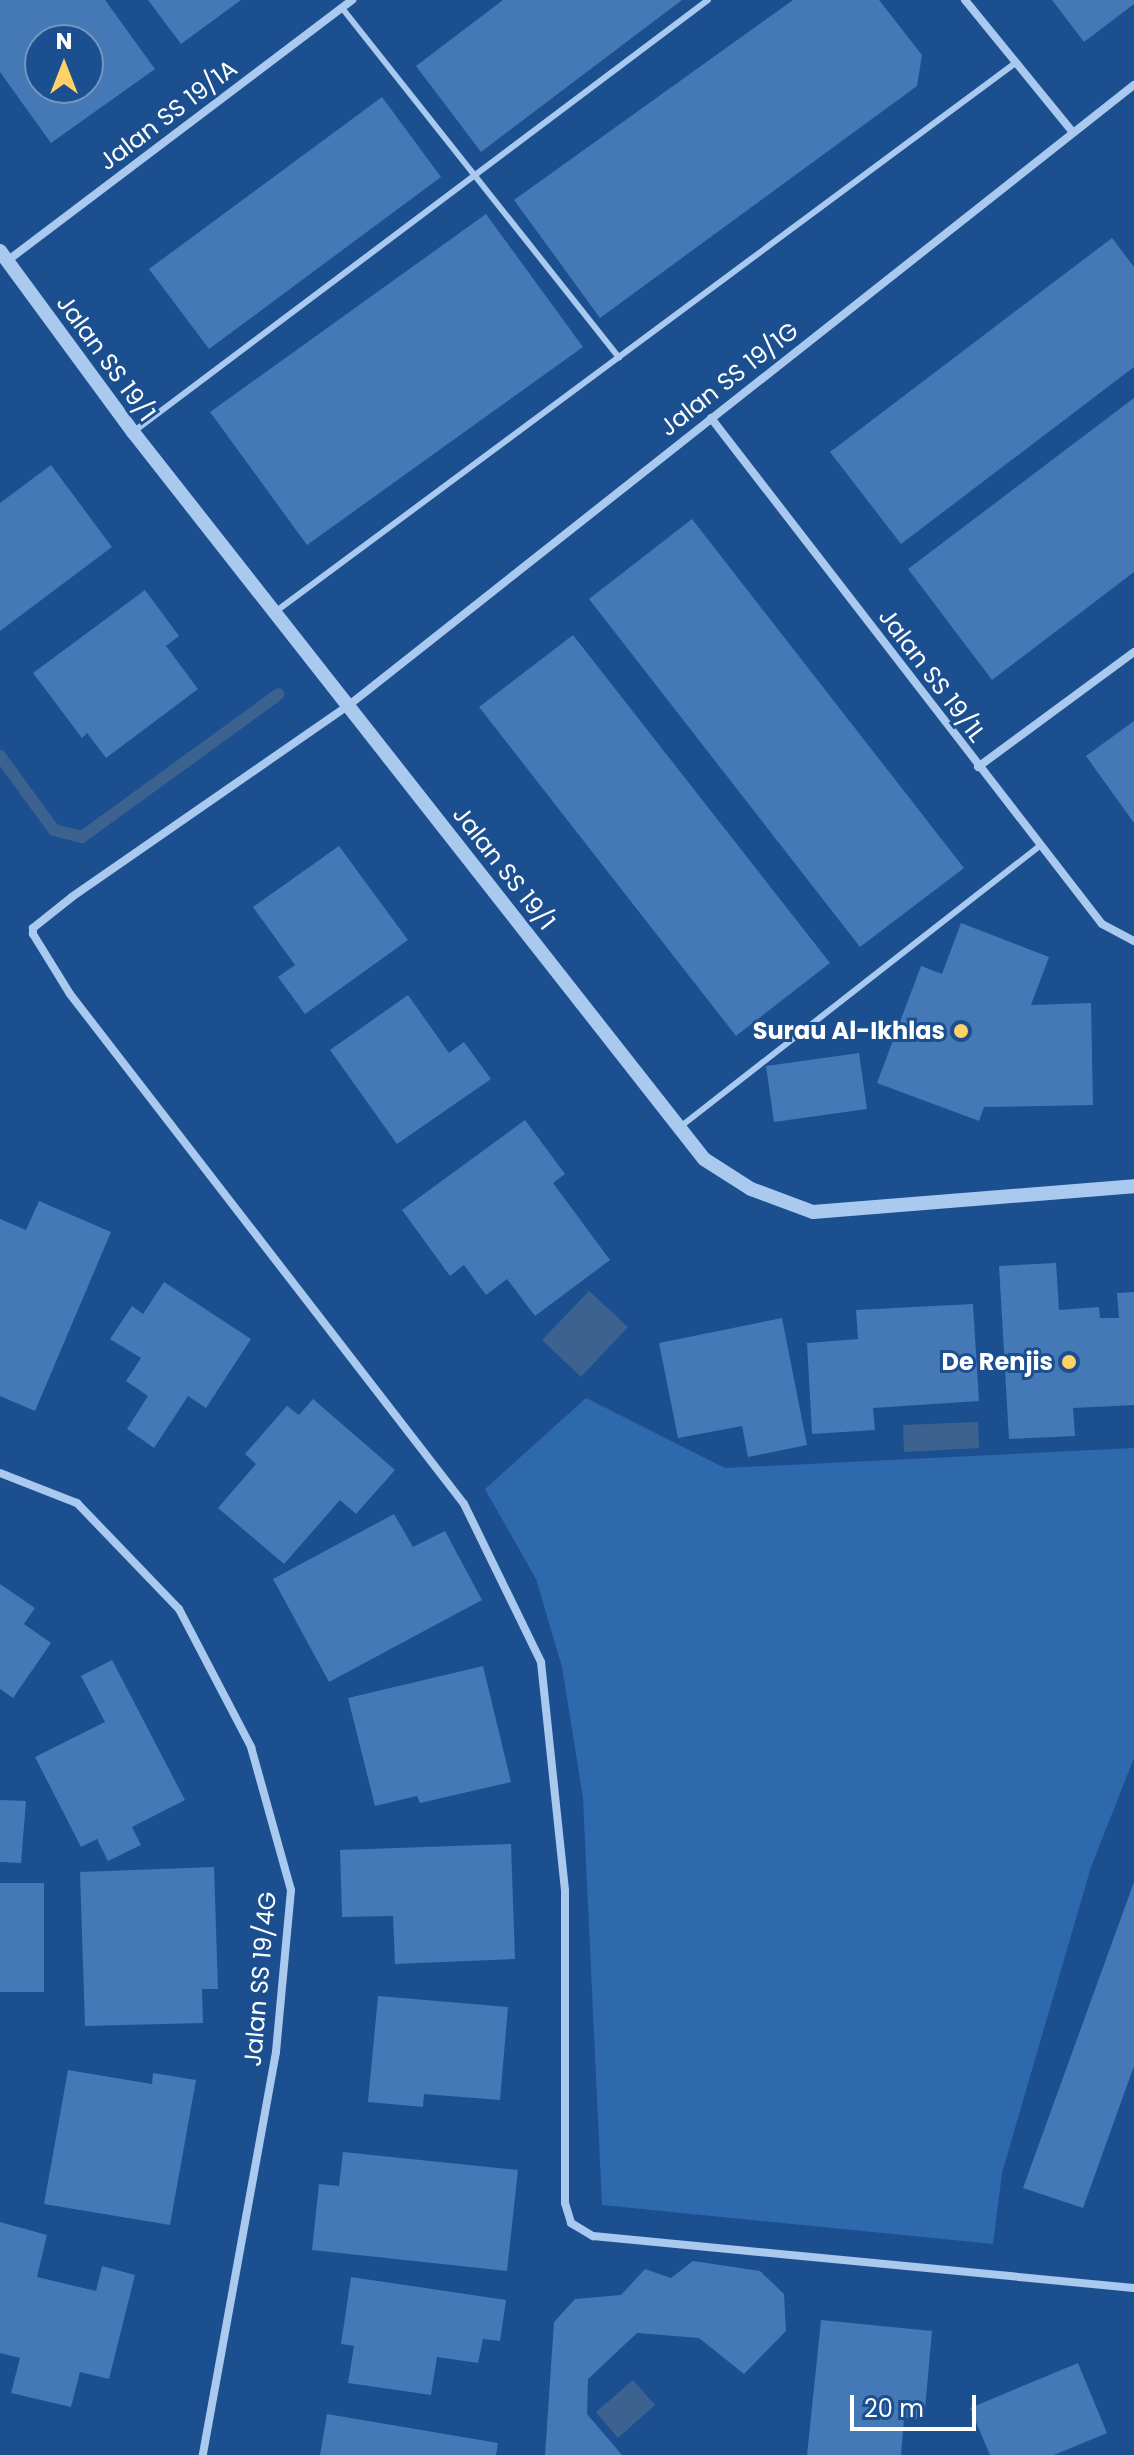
<!DOCTYPE html>
<html>
<head>
<meta charset="utf-8">
<style>
	body { margin:0 }
	#map { position:relative; width:1134px; height:2455px; overflow:hidden; background:#1b4f8f; font-family:Poppins,sans-serif }
	div>[style] { position:absolute }
	.green>* { inset:0; background:#2e69ad }
	.water>* { inset:0; background:#3c6290 }
	.stream>* { height:12px; margin:-6px; padding:0 6px; transform-origin:6px; border-radius:6px; background:#3c6290 }
	.building>* { inset:0; background:#4478b7 }
	.service>* { height:6px; margin:-3px; padding:0 3px; transform-origin:3px; border-radius:3px; background:#a9c9ee }
	.minor>* { height:8px; margin:-4px; padding:0 4px; transform-origin:4px; border-radius:4px; background:#a9c9ee }
	.tertiary>* { height:14px; margin:-7px; padding:0 7px; transform-origin:7px; border-radius:7px; background:#a9c9ee }
	.dots>* { width:22px; height:22px; translate:-50% -50%; box-sizing:border-box; border:4px solid #1b4f8f; border-radius:50% }
	span { translate:-50% -50%; white-space:nowrap; text-align:center; line-height:1.15; -webkit-text-stroke:6px #1b4f8f; paint-order:stroke }
	.street-label { font-size:24px; color:#fff }
	.poi-label { font-size:24px; color:#fff; font-weight:700 }
	.right { translate:-100% -50%; text-align:right }
	.north { position:absolute; left:24px; top:24px; width:80px; height:80px; box-sizing:border-box; background:#1b4f8f; border:2px solid #7695bc; border-radius:50%; rotate:0deg; font-size:22px; font-weight:700; line-height:32px; text-align:center; color:#fff }
	.north::after { content:''; display:block; margin:auto; width:28px; height:36px; background:#ffd166; clip-path:polygon(50% 0,100% 100%,50% 72%,0 100%) }
	.scale { position:absolute; left:850px; top:2395px; width:126px; height:36px; box-sizing:border-box; border:4px solid #fff; border-top:0; padding-left:10px; font-size:24px; line-height:28px; white-space:nowrap; color:#fff; -webkit-text-stroke:6px #1b4f8f; paint-order:stroke }
</style>
</head>
<body>
<div id="map">
	<div class="green">
		<div style="clip-path:polygon(586px 1398px,725px 1468px,1134px 1448px,1134px 1758px,1091px 1867px,1002px 2173px,993px 2244px,602px 2205px,583px 1798px,562px 1667px,536px 1579px,485px 1489px)"></div>
	</div>
	<div class="water">
		<div style="clip-path:polygon(589px 1291px,628px 1327px,581px 1377px,542px 1340px)"></div>
		<div style="clip-path:polygon(978px 1422px,979px 1448px,904px 1452px,903px 1425px)"></div>
		<div style="clip-path:polygon(633px 2380px,655px 2405px,618px 2438px,596px 2412px)"></div>
	</div>
	<div class="stream">
		<div style="left:0;top:756px;width:92px;rotate:53.9deg"></div>
		<div style="left:54px;top:830px;width:29px;rotate:14deg"></div>
		<div style="left:82px;top:837px;width:243px;rotate:-36deg"></div>
	</div>
	<div class="building">
		<div style="clip-path:polygon(evenodd,0 0,105px 0,155px 69px,51px 143px,0 72px,0 0,40px 40px,88px 40px,88px 88px,40px 88px,40px 40px)"></div>
		<div style="clip-path:polygon(148px 0,241px 0,181px 44px)"></div>
		<div style="clip-path:polygon(503px 0,682px 0,481px 152px,416px 66px)"></div>
		<div style="clip-path:polygon(793px 0,879px 0,922px 55px,917px 86px,600px 318px,514px 200px)"></div>
		<div style="clip-path:polygon(1052px 0,1134px 0,1134px 4px,1084px 42px)"></div>
		<div style="clip-path:polygon(382px 97px,441px 177px,209px 349px,149px 269px)"></div>
		<div style="clip-path:polygon(486px 214px,583px 347px,307px 545px,210px 412px)"></div>
		<div style="clip-path:polygon(1112px 238px,1134px 267px,1134px 367px,901px 544px,830px 452px)"></div>
		<div style="clip-path:polygon(1134px 398px,1134px 572px,992px 680px,908px 569px)"></div>
		<div style="clip-path:polygon(51px 465px,112px 547px,0 631px,0 503px)"></div>
		<div style="clip-path:polygon(692px 519px,964px 868px,860px 947px,589px 599px)"></div>
		<div style="clip-path:polygon(145px 590px,179px 636px,166px 646px,198px 689px,106px 758px,87px 733px,82px 738px,33px 673px)"></div>
		<div style="clip-path:polygon(573px 635px,830px 963px,736px 1036px,479px 707px)"></div>
		<div style="clip-path:polygon(1134px 721px,1134px 823px,1086px 756px)"></div>
		<div style="clip-path:polygon(339px 846px,408px 940px,305px 1014px,278px 977px,295px 965px,253px 907px)"></div>
		<div style="clip-path:polygon(961px 923px,1049px 957px,1031px 1005px,1091px 1003px,1093px 1105px,984px 1107px,979px 1121px,877px 1083px,921px 966px,942px 974px)"></div>
		<div style="clip-path:polygon(408px 995px,449px 1053px,464px 1042px,491px 1079px,397px 1144px,330px 1050px)"></div>
		<div style="clip-path:polygon(859px 1053px,867px 1109px,774px 1122px,766px 1066px)"></div>
		<div style="clip-path:polygon(525px 1120px,565px 1174px,553px 1183px,610px 1260px,535px 1316px,507px 1279px,486px 1295px,464px 1265px,450px 1276px,402px 1210px)"></div>
		<div style="clip-path:polygon(39px 1201px,111px 1232px,35px 1411px,0 1396px,0 1219px,26px 1230px)"></div>
		<div style="clip-path:polygon(1056px 1263px,1059px 1310px,1099px 1307px,1100px 1318px,1119px 1318px,1117px 1293px,1134px 1292px,1134px 1405px,1073px 1408px,1075px 1436px,1009px 1439px,999px 1266px)"></div>
		<div style="clip-path:polygon(164px 1282px,251px 1339px,206px 1408px,188px 1396px,154px 1448px,127px 1429px,148px 1396px,126px 1381px,141px 1358px,110px 1339px,132px 1306px,143px 1314px)"></div>
		<div style="clip-path:polygon(973px 1304px,979px 1401px,873px 1408px,875px 1430px,812px 1434px,807px 1343px,858px 1339px,856px 1310px)"></div>
		<div style="clip-path:polygon(782px 1318px,807px 1445px,748px 1457px,742px 1426px,678px 1438px,659px 1343px)"></div>
		<div style="clip-path:polygon(313px 1399px,395px 1470px,356px 1514px,340px 1500px,284px 1564px,218px 1508px,256px 1464px,245px 1454px,287px 1406px,299px 1415px)"></div>
		<div style="clip-path:polygon(394px 1514px,413px 1547px,445px 1531px,482px 1600px,329px 1682px,273px 1579px)"></div>
		<div style="clip-path:polygon(0 1584px,35px 1608px,24px 1624px,51px 1643px,13px 1698px,0 1689px)"></div>
		<div style="clip-path:polygon(112px 1660px,185px 1800px,132px 1827px,141px 1845px,108px 1861px,97px 1839px,81px 1847px,35px 1757px,105px 1722px,81px 1676px)"></div>
		<div style="clip-path:polygon(483px 1666px,511px 1782px,420px 1803px,417px 1796px,375px 1806px,348px 1698px)"></div>
		<div style="clip-path:polygon(0 1800px,26px 1801px,21px 1863px,0 1862px)"></div>
		<div style="clip-path:polygon(511px 1844px,515px 1959px,395px 1964px,393px 1916px,342px 1917px,340px 1850px)"></div>
		<div style="clip-path:polygon(214px 1867px,218px 1989px,202px 1989px,203px 2023px,85px 2026px,80px 1872px)"></div>
		<div style="clip-path:polygon(1134px 1882px,1134px 2066px,1083px 2208px,1023px 2188px)"></div>
		<div style="clip-path:polygon(0 1883px,44px 1883px,44px 1992px,0 1992px)"></div>
		<div style="clip-path:polygon(378px 1996px,508px 2007px,500px 2100px,424px 2094px,423px 2107px,368px 2102px)"></div>
		<div style="clip-path:polygon(68px 2070px,152px 2084px,153px 2073px,196px 2080px,170px 2225px,44px 2204px)"></div>
		<div style="clip-path:polygon(343px 2152px,518px 2170px,507px 2271px,312px 2250px,319px 2184px,339px 2186px)"></div>
		<div style="clip-path:polygon(0 2222px,47px 2235px,37px 2277px,96px 2291px,102px 2266px,135px 2275px,109px 2379px,80px 2372px,71px 2407px,11px 2393px,20px 2358px,0 2353px)"></div>
		<div style="clip-path:polygon(693px 2261px,760px 2271px,784px 2294px,786px 2331px,744px 2374px,699px 2338px,637px 2333px,588px 2379px,587px 2414px,622px 2455px,545px 2455px,554px 2322px,575px 2299px,621px 2295px,645px 2269px,671px 2278px)"></div>
		<div style="clip-path:polygon(351px 2277px,506px 2300px,500px 2341px,483px 2339px,478px 2363px,437px 2357px,431px 2395px,348px 2383px,354px 2346px,341px 2344px)"></div>
		<div style="clip-path:polygon(821px 2320px,932px 2331px,924px 2420px,904px 2418px,901px 2455px,807px 2455px)"></div>
		<div style="clip-path:polygon(1078px 2363px,1107px 2433px,1054px 2455px,990px 2455px,970px 2408px)"></div>
		<div style="clip-path:polygon(327px 2414px,498px 2443px,496px 2455px,320px 2455px)"></div>
	</div>
	<div class="service">
		<div style="left:342px;top:8px;width:446px;rotate:51.6deg"></div>
		<div style="left:133px;top:432px;width:719px;rotate:-36.92deg"></div>
		<div style="left:275px;top:612px;width:920px;rotate:-36.56deg"></div>
		<div style="left:680px;top:1127px;width:457px;rotate:-38deg"></div>
	</div>
	<div class="minor">
		<div style="left:965px;top:0;width:169px;rotate:50.8deg"></div>
		<div style="left:1134px;top:85px;width:1000px;rotate:141.7deg"></div>
		<div style="left:349px;top:705px;width:337px;rotate:145.3deg"></div>
		<div style="left:72px;top:897px;width:50px;rotate:141.5deg"></div>
		<div style="left:33px;top:928px;width:6px;rotate:90deg"></div>
		<div style="left:33px;top:934px;width:70px;rotate:58.3deg"></div>
		<div style="left:70px;top:994px;width:644px;rotate:52.31deg"></div>
		<div style="left:464px;top:1504px;width:176px;rotate:64deg"></div>
		<div style="left:541px;top:1662px;width:229px;rotate:84deg"></div>
		<div style="left:565px;top:1890px;width:313px;rotate:90deg"></div>
		<div style="left:565px;top:2203px;width:21px;rotate:73deg"></div>
		<div style="left:571px;top:2223px;width:26px;rotate:31deg"></div>
		<div style="left:593px;top:2236px;width:543px;rotate:5.49deg"></div>
		<div style="left:7px;top:261px;width:433px;rotate:-37.1deg"></div>
		<div style="left:711px;top:418px;width:639px;rotate:52.31deg"></div>
		<div style="left:1102px;top:924px;width:36px;rotate:28deg"></div>
		<div style="left:978px;top:767px;width:194px;rotate:-36.4deg"></div>
		<div style="left:0;top:1473px;width:83px;rotate:21.3deg"></div>
		<div style="left:77px;top:1503px;width:147px;rotate:46.1deg"></div>
		<div style="left:179px;top:1609px;width:156px;rotate:62.4deg"></div>
		<div style="left:251px;top:1747px;width:148px;rotate:74.4deg"></div>
		<div style="left:291px;top:1890px;width:163px;rotate:95.3deg"></div>
		<div style="left:276px;top:2052px;width:410px;rotate:100.3deg"></div>
	</div>
	<div class="tertiary">
		<div style="left:0;top:251px;width:225px;rotate:53.7deg"></div>
		<div style="left:133px;top:432px;width:924px;rotate:51.85deg"></div>
		<div style="left:704px;top:1159px;width:56px;rotate:32.6deg"></div>
		<div style="left:751px;top:1189px;width:66px;rotate:20.4deg"></div>
		<div style="left:813px;top:1212px;width:322px;rotate:-4.6deg"></div>
	</div>
	<div class="dots">
		<div style="left:961px;top:1031px;background:#ffd166"></div>
		<div style="left:1069px;top:1362px;background:#ffd166"></div>
	</div>
	<div class="street-label">
		<span style="left:168px;top:115px;rotate:-37deg">Jalan SS 19/1A</span>
		<span style="left:106px;top:358px;rotate:54deg">Jalan SS 19/1</span>
		<span style="left:729px;top:379px;rotate:-38deg">Jalan SS 19/1G</span>
		<span style="left:932px;top:675px;rotate:53deg">Jalan SS 19/1L</span>
		<span style="left:504px;top:868px;rotate:52deg">Jalan SS 19/1</span>
		<span style="left:260px;top:1979px;rotate:-85deg">Jalan SS 19/4G</span>
	</div>
	<div class="poi-label">
		<span class="right" style="left:945px;top:1031px">Surau Al-Ikhlas</span>
		<span class="right" style="left:1053px;top:1362px">De Renjis</span>
	</div>
	<div class="north">N</div>
	<div class="scale">20 m</div>
</div>
</body>
</html>
